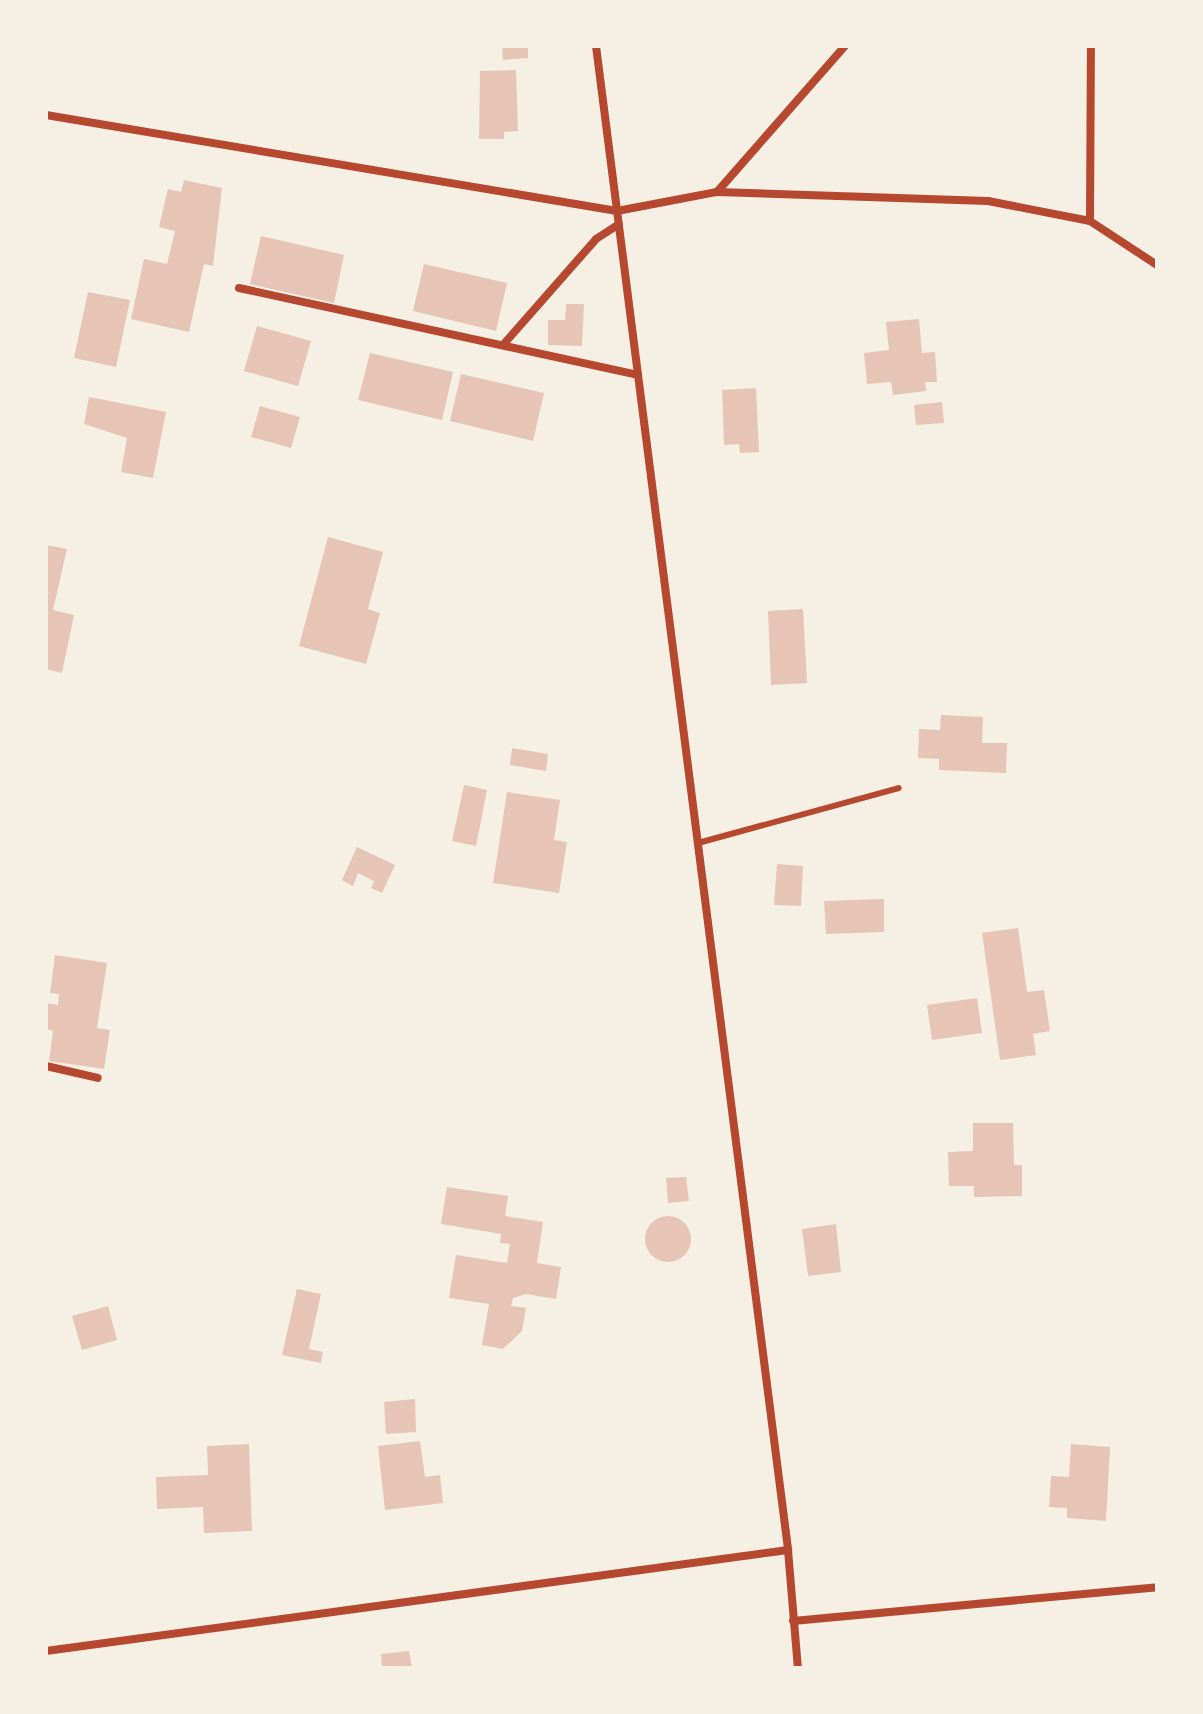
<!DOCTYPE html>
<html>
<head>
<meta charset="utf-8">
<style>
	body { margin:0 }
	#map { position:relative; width:1203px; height:1714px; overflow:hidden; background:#f6efe4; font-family:Inter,sans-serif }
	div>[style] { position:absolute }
	.building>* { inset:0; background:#e6c5b7 }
	.round { border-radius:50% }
	.service>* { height:6px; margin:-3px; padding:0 3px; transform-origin:3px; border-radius:3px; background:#b5482f }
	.minor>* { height:8px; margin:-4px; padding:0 4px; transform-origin:4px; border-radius:4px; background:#b5482f }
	span { translate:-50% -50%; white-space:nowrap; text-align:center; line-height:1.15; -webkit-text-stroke:8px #f6efe4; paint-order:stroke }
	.frame { position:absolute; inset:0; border:48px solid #f6efe4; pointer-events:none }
</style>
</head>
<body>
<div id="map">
	<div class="building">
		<div style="clip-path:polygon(502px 46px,528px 46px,528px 58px,503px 60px)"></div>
		<div style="clip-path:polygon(516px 70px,518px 131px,504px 132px,504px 139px,479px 139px,480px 71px)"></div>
		<div style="clip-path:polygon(184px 180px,222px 188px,213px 266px,204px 264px,189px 332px,131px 319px,144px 259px,167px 264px,175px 231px,159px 227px,168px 189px,181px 192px)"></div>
		<div style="clip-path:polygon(261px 236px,344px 255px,334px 303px,250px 284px)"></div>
		<div style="clip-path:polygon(424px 264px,507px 283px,496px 331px,413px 311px)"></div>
		<div style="clip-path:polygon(88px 292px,130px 300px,116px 367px,74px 358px)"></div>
		<div style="clip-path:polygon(566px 304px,584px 304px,582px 346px,548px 345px,548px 320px,565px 320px)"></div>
		<div style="clip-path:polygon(919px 319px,922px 353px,935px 352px,937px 382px,925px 382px,926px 391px,893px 395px,891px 382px,867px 384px,864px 353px,889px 350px,886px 322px)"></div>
		<div style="clip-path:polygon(257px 326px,311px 341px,298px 386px,244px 371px)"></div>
		<div style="clip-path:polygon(370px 353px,453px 372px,442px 420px,358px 400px)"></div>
		<div style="clip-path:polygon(461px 374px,544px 393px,533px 441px,450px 421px)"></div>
		<div style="clip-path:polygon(756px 388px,759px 452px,740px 453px,739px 444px,724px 445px,722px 390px)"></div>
		<div style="clip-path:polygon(89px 397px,166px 412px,153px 478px,121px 472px,127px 438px,84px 424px)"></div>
		<div style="clip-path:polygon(942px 402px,944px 423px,916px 425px,914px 405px)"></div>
		<div style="clip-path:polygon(260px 406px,300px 417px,291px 448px,251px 437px)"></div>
		<div style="clip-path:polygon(328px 537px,383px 552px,368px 609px,380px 613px,366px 664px,299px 646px)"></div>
		<div style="clip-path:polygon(46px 545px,67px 549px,53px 610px,74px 615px,62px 673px,46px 669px)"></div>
		<div style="clip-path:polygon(803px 609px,807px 683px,771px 685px,768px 611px)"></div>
		<div style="clip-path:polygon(941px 715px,983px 717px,982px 743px,1007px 743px,1006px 773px,939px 770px,939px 759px,918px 758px,919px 729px,940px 730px)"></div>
		<div style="clip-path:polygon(512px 748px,548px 754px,546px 771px,510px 765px)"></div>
		<div style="clip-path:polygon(464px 785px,487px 790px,476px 846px,452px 841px)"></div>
		<div style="clip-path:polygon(507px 792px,560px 800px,554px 840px,567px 842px,559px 893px,493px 883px)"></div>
		<div style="clip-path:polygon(357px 847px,395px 865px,382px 893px,371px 888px,374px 881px,358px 873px,353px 886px,342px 880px)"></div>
		<div style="clip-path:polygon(777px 864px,803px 866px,801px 906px,774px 905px)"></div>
		<div style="clip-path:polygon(884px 899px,884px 932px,826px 934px,824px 901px)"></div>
		<div style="clip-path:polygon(1018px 928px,1027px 992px,1044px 990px,1050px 1031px,1033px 1034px,1036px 1055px,1000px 1060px,982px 933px)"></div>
		<div style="clip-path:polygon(55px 955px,107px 963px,97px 1028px,110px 1030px,104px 1069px,49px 1061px,53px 1031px,46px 1029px,46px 1003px,58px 1005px,59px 994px,50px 993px)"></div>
		<div style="clip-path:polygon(977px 998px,982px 1033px,932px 1040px,927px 1005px)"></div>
		<div style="clip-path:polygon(973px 1123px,1013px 1123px,1014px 1165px,1022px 1165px,1022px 1196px,974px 1197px,974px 1186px,949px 1186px,948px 1152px,973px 1151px)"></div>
		<div style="clip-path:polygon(686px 1177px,689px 1201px,668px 1203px,666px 1178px)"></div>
		<div style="clip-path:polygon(447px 1187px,508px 1196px,505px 1216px,543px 1222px,537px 1263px,561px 1267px,556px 1299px,526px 1294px,513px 1298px,511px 1306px,526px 1308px,522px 1331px,503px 1349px,482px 1345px,489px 1304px,449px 1298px,456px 1255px,507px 1263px,510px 1244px,500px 1243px,501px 1234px,441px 1224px)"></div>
		<div class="round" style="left:645px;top:1216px;width:46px;height:46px"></div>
		<div style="clip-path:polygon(836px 1224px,841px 1272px,808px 1276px,802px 1229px)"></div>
		<div style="clip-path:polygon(297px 1289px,321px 1294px,309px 1349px,323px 1352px,321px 1363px,282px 1355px)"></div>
		<div style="clip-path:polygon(108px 1306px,117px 1340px,82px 1350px,72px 1316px)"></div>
		<div style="clip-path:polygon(415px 1399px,416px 1432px,386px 1434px,384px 1402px)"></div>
		<div style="clip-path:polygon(420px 1441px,425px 1477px,440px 1475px,443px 1503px,385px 1510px,378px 1446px)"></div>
		<div style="clip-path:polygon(249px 1444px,252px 1531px,204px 1533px,203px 1507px,157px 1509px,156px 1477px,208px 1475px,207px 1446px)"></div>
		<div style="clip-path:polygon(1071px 1444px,1110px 1447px,1106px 1521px,1067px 1518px,1067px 1508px,1049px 1507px,1051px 1476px,1069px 1477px)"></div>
		<div style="clip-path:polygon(409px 1651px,412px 1668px,382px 1668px,381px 1654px)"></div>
	</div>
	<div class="service">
		<div style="left:698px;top:843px;width:208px;rotate:-15.3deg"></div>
	</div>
	<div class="minor">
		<div style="left:596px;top:46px;width:1516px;rotate:82.72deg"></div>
		<div style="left:788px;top:1550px;width:118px;rotate:85.2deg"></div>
		<div style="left:46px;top:115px;width:579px;rotate:9.54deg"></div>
		<div style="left:617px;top:211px;width:102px;rotate:-10.8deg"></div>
		<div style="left:717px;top:192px;width:271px;rotate:1.9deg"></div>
		<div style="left:988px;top:201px;width:104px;rotate:11.1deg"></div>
		<div style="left:1090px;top:221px;width:80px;rotate:33.3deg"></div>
		<div style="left:717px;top:192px;width:194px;rotate:-48.8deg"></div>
		<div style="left:1090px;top:221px;width:175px;rotate:-89.7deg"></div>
		<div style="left:239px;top:288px;width:408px;rotate:12.3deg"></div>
		<div style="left:503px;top:345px;width:141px;rotate:-48.7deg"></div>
		<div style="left:596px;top:239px;width:27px;rotate:-33deg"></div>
		<div style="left:46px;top:1066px;width:53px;rotate:13deg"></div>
		<div style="left:793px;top:1621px;width:366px;rotate:-5.3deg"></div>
		<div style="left:46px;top:1651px;width:749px;rotate:-7.75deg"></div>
	</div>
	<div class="frame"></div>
</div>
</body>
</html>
